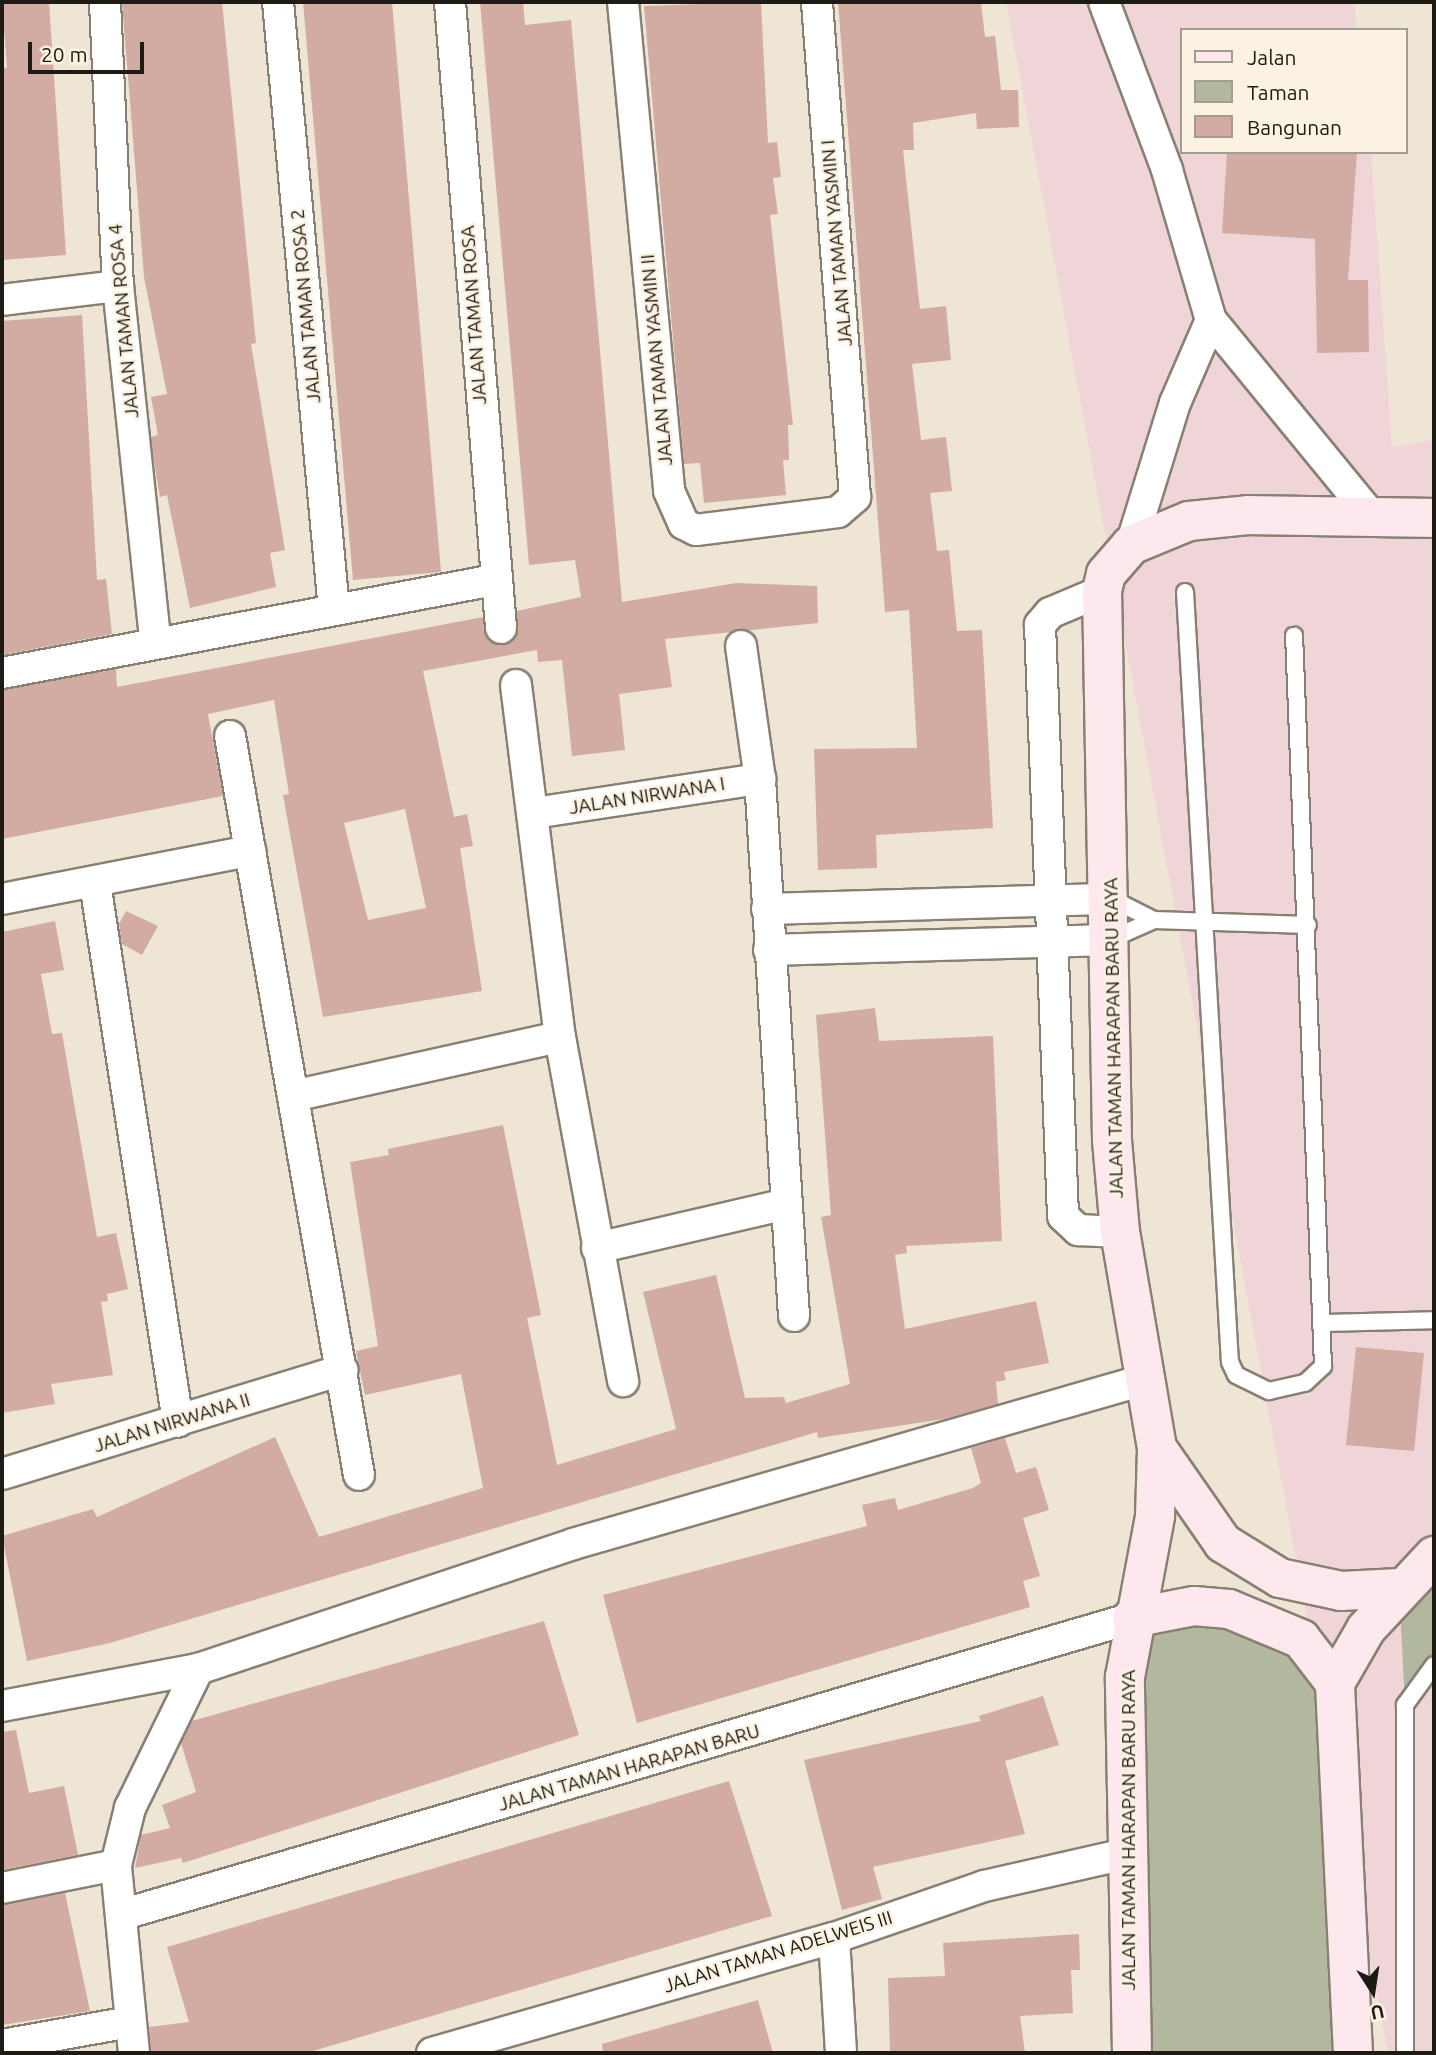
<!DOCTYPE html>
<html>
<head>
<meta charset="utf-8">
<style>
	body { margin:0 }
	#map { position:relative; width:1436px; height:2055px; overflow:hidden; background:#eee5d5; font-family:Ubuntu,sans-serif }
	div>[style] { position:absolute }
	.commercial>* { inset:0; background:#efd5d7 }
	.green>* { inset:0; background:#b1b89d }
	.building>* { inset:0; background:#d2aca3 }
	.roads { filter:drop-shadow(2px 0 #888072) drop-shadow(-2px 0 #888072) drop-shadow(0 2px #888072) drop-shadow(0 -2px #888072) }
	.lane>* { height:16px; margin:-8px; padding:0 8px; transform-origin:8px; border-radius:8px; background:#fff }
	.street>* { height:30px; margin:-15px; padding:0 15px; transform-origin:15px; border-radius:15px; background:#fff }
	.secondary>* { height:38px; margin:-19px; padding:0 19px; transform-origin:19px; border-radius:19px; background:#fce8ed }
	span { translate:-50% -50%; white-space:nowrap; text-align:center; line-height:1.15; -webkit-text-stroke:5px #fbf2e2; paint-order:stroke }
	.street-label { font-size:19px; color:#1e1b15 }
	.frame { position:absolute; inset:0; border:4px solid #1e1b15; pointer-events:none }
	.legend { position:absolute; left:1180px; top:28px; width:228px; height:126px; box-sizing:border-box; background:#fbf2e2; border:2px solid #a39c90; margin:0; padding:9px 12px; list-style:none; font-size:21px; color:#1e1b15 }
	.legend li { display:flex; align-items:center; gap:14px; height:35px }
	.legend b { width:35px; border:2px solid #a39c90 }
	.north { position:absolute; left:1338px; top:1957px; width:70px; height:70px; -webkit-text-stroke:5px #fbf2e2; paint-order:stroke; rotate:168deg; font-size:19px; font-weight:700; line-height:28px; text-align:center; color:#1e1b15 }
	.north::after { content:''; display:block; margin:auto; width:24px; height:32px; background:#1e1b15; clip-path:polygon(50% 0,100% 100%,50% 72%,0 100%) }
	.scale { position:absolute; left:28px; top:42px; width:116px; height:32px; box-sizing:border-box; border:4px solid #1e1b15; border-top:0; padding-left:9px; font-size:21px; line-height:24px; white-space:nowrap; color:#1e1b15; -webkit-text-stroke:5px #fbf2e2; paint-order:stroke }
</style>
</head>
<body>
<div id="map">
	<div class="commercial">
		<div style="clip-path:polygon(1006px 2px,1354px 2px,1357px 30px,1182px 30px,1182px 152px,1371px 152px,1392px 447px,1434px 440px,1434px 2053px,1388px 2053px)"></div>
	</div>
	<div class="green">
		<div style="clip-path:polygon(1434px 1556px,1434px 1665px,1405px 1705px,1399px 1588px)"></div>
		<div style="clip-path:polygon(1194px 1606px,1321px 1659px,1353px 2053px,1132px 2053px,1125px 1686px,1165px 1609px)"></div>
	</div>
	<div class="building">
		<div style="clip-path:polygon(2px 2px,49px 2px,66px 255px,2px 260px,2px 68px,7px 68px)"></div>
		<div style="clip-path:polygon(122px 2px,222px 2px,256px 343px,251px 344px,285px 550px,270px 553px,276px 587px,190px 608px,167px 495px,160px 497px,155px 468px,151px 437px,158px 435px,151px 397px,167px 394px,144px 277px)"></div>
		<div style="clip-path:polygon(303px 2px,392px 2px,441px 572px,353px 580px)"></div>
		<div style="clip-path:polygon(evenodd,480px 2px,523px 2px,525px 25px,571px 20px,622px 602px,736px 583px,817px 586px,818px 623px,665px 639px,672px 687px,619px 694px,625px 750px,572px 756px,562px 660px,538px 662px,537px 650px,423px 671px,454px 817px,467px 814px,473px 846px,460px 848px,482px 991px,323px 1017px,283px 795px,289px 794px,274px 700px,208px 714px,223px 796px,2px 839px,2px 690px,116px 669px,117px 687px,483px 617px,487px 638px,503px 645px,517px 635px,517px 611px,581px 597px,575px 560px,529px 565px,480px 2px,405px 809px,426px 908px,368px 920px,344px 823px,405px 809px)"></div>
		<div style="clip-path:polygon(761px 2px,768px 143px,777px 142px,781px 177px,773px 178px,778px 214px,770px 215px,793px 425px,788px 425px,789px 460px,783px 460px,786px 495px,704px 503px,700px 463px,684px 464px,644px 6px)"></div>
		<div style="clip-path:polygon(838px 2px,981px 2px,985px 37px,995px 36px,1001px 90px,1018px 90px,1019px 127px,977px 129px,976px 113px,913px 123px,914px 150px,903px 150px,920px 309px,946px 306px,951px 360px,912px 364px,921px 440px,946px 437px,952px 491px,930px 493px,937px 551px,949px 550px,957px 631px,982px 630px,993px 828px,876px 835px,877px 868px,818px 870px,814px 749px,917px 748px,909px 610px,885px 612px)"></div>
		<div style="clip-path:polygon(1227px 152px,1357px 152px,1348px 280px,1368px 280px,1369px 352px,1317px 353px,1315px 239px,1222px 233px)"></div>
		<div style="clip-path:polygon(82px 315px,97px 580px,106px 579px,112px 634px,2px 655px,2px 321px)"></div>
		<div style="clip-path:polygon(126px 911px,158px 926px,142px 955px,122px 944px,119px 924px)"></div>
		<div style="clip-path:polygon(55px 921px,64px 970px,41px 974px,52px 1034px,62px 1033px,97px 1237px,116px 1233px,128px 1289px,107px 1294px,108px 1301px,101px 1302px,113px 1375px,51px 1384px,55px 1404px,2px 1413px,2px 932px)"></div>
		<div style="clip-path:polygon(875px 1008px,879px 1041px,993px 1036px,1002px 1241px,906px 1246px,907px 1253px,895px 1255px,905px 1329px,1036px 1301px,1049px 1363px,1004px 1372px,1006px 1380px,996px 1382px,998px 1404px,944px 1419px,818px 1438px,817px 1432px,110px 1643px,27px 1661px,2px 1536px,93px 1509px,97px 1517px,275px 1437px,319px 1537px,483px 1488px,461px 1374px,365px 1395px,356px 1351px,378px 1346px,350px 1162px,389px 1155px,388px 1149px,503px 1125px,541px 1315px,527px 1318px,557px 1465px,676px 1429px,643px 1292px,716px 1275px,745px 1398px,784px 1397px,786px 1403px,850px 1384px,821px 1217px,831px 1215px,816px 1015px)"></div>
		<div style="clip-path:polygon(1356px 1347px,1424px 1353px,1414px 1451px,1346px 1445px)"></div>
		<div style="clip-path:polygon(1005px 1438px,1016px 1473px,1036px 1467px,1049px 1510px,1023px 1518px,1040px 1576px,1023px 1581px,1030px 1607px,637px 1723px,603px 1595px,867px 1526px,862px 1505px,895px 1498px,898px 1510px,973px 1488px,981px 1483px,971px 1448px)"></div>
		<div style="clip-path:polygon(544px 1621px,579px 1735px,183px 1863px,181px 1858px,135px 1868px,141px 1835px,170px 1828px,162px 1805px,196px 1792px,181px 1743px,192px 1721px)"></div>
		<div style="clip-path:polygon(1043px 1696px,1059px 1745px,1005px 1761px,1025px 1834px,873px 1867px,882px 1899px,842px 1910px,804px 1760px,981px 1721px,979px 1716px)"></div>
		<div style="clip-path:polygon(16px 1730px,29px 1793px,64px 1786px,78px 1855px,2px 1870px,2px 1732px)"></div>
		<div style="clip-path:polygon(729px 1781px,772px 1916px,306px 2053px,151px 2053px,149px 2027px,189px 2022px,167px 1947px)"></div>
		<div style="clip-path:polygon(65px 1893px,90px 2011px,2px 2025px,2px 1905px)"></div>
		<div style="clip-path:polygon(1079px 1934px,1080px 1970px,1071px 1970px,1073px 2013px,1020px 2016px,1025px 2053px,890px 2053px,888px 1978px,945px 1976px,943px 1943px)"></div>
		<div style="clip-path:polygon(758px 2000px,773px 2053px,603px 2053px,602px 2044px)"></div>
	</div>
	<div class="roads">
		<div class="lane">
			<div style="left:1185px;top:592px;width:771px;rotate:86.66deg"></div>
			<div style="left:1230px;top:1362px;width:14px;rotate:65deg"></div>
			<div style="left:1236px;top:1375px;width:37px;rotate:26deg"></div>
			<div style="left:1269px;top:1391px;width:37px;rotate:-13deg"></div>
			<div style="left:1305px;top:1383px;width:25px;rotate:-43deg"></div>
			<div style="left:1323px;top:1366px;width:731px;rotate:-92.27deg"></div>
			<div style="left:1112px;top:899px;width:47px;rotate:26.6deg"></div>
			<div style="left:1154px;top:920px;width:154px;rotate:1.9deg"></div>
			<div style="left:1109px;top:940px;width:49px;rotate:-24deg"></div>
			<div style="left:1323px;top:1323px;width:111px;rotate:-1.5deg"></div>
			<div style="left:1405px;top:2053px;width:348px;rotate:-90deg"></div>
			<div style="left:1405px;top:1705px;width:49px;rotate:-54.1deg"></div>
		</div>
		<div class="street">
			<div style="left:105px;top:2px;width:284px;rotate:87.4deg"></div>
			<div style="left:118px;top:286px;width:355px;rotate:84deg"></div>
			<div style="left:278px;top:2px;width:611px;rotate:84.74deg"></div>
			<div style="left:450px;top:2px;width:628px;rotate:85.34deg"></div>
			<div style="left:623px;top:2px;width:491px;rotate:84.6deg"></div>
			<div style="left:669px;top:491px;width:36px;rotate:66deg"></div>
			<div style="left:684px;top:524px;width:13px;rotate:27deg"></div>
			<div style="left:696px;top:530px;width:143px;rotate:-7.2deg"></div>
			<div style="left:838px;top:512px;width:23px;rotate:-41deg"></div>
			<div style="left:855px;top:497px;width:496px;rotate:-94.4deg"></div>
			<div style="left:1104px;top:2px;width:179px;rotate:69.4deg"></div>
			<div style="left:1167px;top:170px;width:156px;rotate:73.7deg"></div>
			<div style="left:1211px;top:320px;width:251px;rotate:50.7deg"></div>
			<div style="left:2px;top:300px;width:117px;rotate:-6.9deg"></div>
			<div style="left:1131px;top:545px;width:149px;rotate:-72.8deg"></div>
			<div style="left:1175px;top:403px;width:90px;rotate:-66.6deg"></div>
			<div style="left:1102px;top:591px;width:56px;rotate:157.1deg"></div>
			<div style="left:1050px;top:613px;width:16px;rotate:130deg"></div>
			<div style="left:1040px;top:625px;width:591px;rotate:87.77deg"></div>
			<div style="left:1063px;top:1216px;width:21px;rotate:43deg"></div>
			<div style="left:1078px;top:1230px;width:42px;rotate:2.7deg"></div>
			<div style="left:741px;top:646px;width:134px;rotate:81.9deg"></div>
			<div style="left:760px;top:779px;width:538px;rotate:86.38deg"></div>
			<div style="left:2px;top:673px;width:501px;rotate:-10.7deg"></div>
			<div style="left:516px;top:685px;width:355px;rotate:82.9deg"></div>
			<div style="left:560px;top:1037px;width:350px;rotate:79.6deg"></div>
			<div style="left:230px;top:736px;width:750px;rotate:80.1deg"></div>
			<div style="left:534px;top:813px;width:229px;rotate:-8.6deg"></div>
			<div style="left:95px;top:883px;width:545px;rotate:81.25deg"></div>
			<div style="left:2px;top:899px;width:253px;rotate:-11deg"></div>
			<div style="left:767px;top:909px;width:345px;rotate:-1.7deg"></div>
			<div style="left:769px;top:950px;width:340px;rotate:-1.7deg"></div>
			<div style="left:293px;top:1096px;width:273px;rotate:-12.5deg"></div>
			<div style="left:597px;top:1248px;width:190px;rotate:-13.1deg"></div>
			<div style="left:2px;top:1474px;width:356px;rotate:-17deg"></div>
			<div style="left:2px;top:1706px;width:199px;rotate:-10.7deg"></div>
			<div style="left:198px;top:1669px;width:395px;rotate:-18.4deg"></div>
			<div style="left:573px;top:1544px;width:597px;rotate:-16.04deg"></div>
			<div style="left:2px;top:1888px;width:116px;rotate:-11.4deg"></div>
			<div style="left:124px;top:1914px;width:1051px;rotate:-16.36deg"></div>
			<div style="left:834px;top:1938px;width:115px;rotate:86.5deg"></div>
			<div style="left:2px;top:2045px;width:130px;rotate:-10.2deg"></div>
			<div style="left:134px;top:2053px;width:189px;rotate:-95.5deg"></div>
			<div style="left:116px;top:1865px;width:59px;rotate:-76.2deg"></div>
			<div style="left:130px;top:1808px;width:155px;rotate:-63.9deg"></div>
			<div style="left:432px;top:2053px;width:418px;rotate:-16deg"></div>
			<div style="left:834px;top:1938px;width:159px;rotate:-19.1deg"></div>
			<div style="left:984px;top:1886px;width:145px;rotate:-12.8deg"></div>
		</div>
		<div class="secondary">
			<div style="left:1157px;top:1448px;width:116px;rotate:55.2deg"></div>
			<div style="left:1223px;top:1543px;width:67px;rotate:31.6deg"></div>
			<div style="left:1280px;top:1578px;width:62px;rotate:12deg"></div>
			<div style="left:1341px;top:1591px;width:58px;rotate:-3deg"></div>
			<div style="left:1132px;top:1618px;width:63px;rotate:-11deg"></div>
			<div style="left:1194px;top:1606px;width:35px;rotate:5deg"></div>
			<div style="left:1229px;top:1609px;width:78px;rotate:22.6deg"></div>
			<div style="left:1301px;top:1639px;width:56px;rotate:52.3deg"></div>
			<div style="left:1132px;top:2053px;width:376px;rotate:-91.1deg"></div>
			<div style="left:1125px;top:1677px;width:164px;rotate:-79.4deg"></div>
			<div style="left:1155px;top:1516px;width:68px;rotate:-88.3deg"></div>
			<div style="left:1157px;top:1448px;width:219px;rotate:-99.7deg"></div>
			<div style="left:1120px;top:1232px;width:92px;rotate:-95deg"></div>
			<div style="left:1112px;top:1140px;width:549px;rotate:-91.04deg"></div>
			<div style="left:1102px;top:591px;width:17px;rotate:-77deg"></div>
			<div style="left:1106px;top:574px;width:38px;rotate:-49deg"></div>
			<div style="left:1131px;top:545px;width:63px;rotate:-22.5deg"></div>
			<div style="left:1189px;top:521px;width:59px;rotate:-5.8deg"></div>
			<div style="left:1248px;top:515px;width:186px;rotate:0.9deg"></div>
			<div style="left:1353px;top:2053px;width:370px;rotate:-92.8deg"></div>
			<div style="left:1335px;top:1683px;width:62px;rotate:-60.1deg"></div>
			<div style="left:1366px;top:1629px;width:100px;rotate:-47deg"></div>
		</div>
	</div>
	<div class="street-label">
		<span style="left:837px;top:243px;rotate:-95deg">JALAN TAMAN YASMIN I</span>
		<span style="left:306px;top:306px;rotate:-95deg">JALAN TAMAN ROSA 2</span>
		<span style="left:474px;top:315px;rotate:-94deg">JALAN TAMAN ROSA</span>
		<span style="left:124px;top:321px;rotate:-95deg">JALAN TAMAN ROSA 4</span>
		<span style="left:657px;top:360px;rotate:-95deg">JALAN TAMAN YASMIN II</span>
		<span style="left:647px;top:796px;rotate:-9deg">JALAN NIRWANA I</span>
		<span style="left:1114px;top:1038px;rotate:-91deg">JALAN TAMAN HARAPAN BARU RAYA</span>
		<span style="left:172px;top:1423px;rotate:-17deg">JALAN NIRWANA II</span>
		<span style="left:629px;top:1768px;rotate:-16deg">JALAN TAMAN HARAPAN BARU</span>
		<span style="left:1129px;top:1830px;rotate:-90deg">JALAN TAMAN HARAPAN BARU RAYA</span>
		<span style="left:778px;top:1952px;rotate:-17deg">JALAN TAMAN ADELWEIS III</span>
	</div>
	<div class="frame"></div>
	<ul class="legend">
	<li><b style="height:9px;background:#fce8ed"></b>Jalan</li>
	<li><b style="height:19px;background:#b1b89d"></b>Taman</li>
	<li><b style="height:19px;background:#d2aca3"></b>Bangunan</li>
	</ul>
	<div class="north">U</div>
	<div class="scale">20 m</div>
</div>
</body>
</html>
